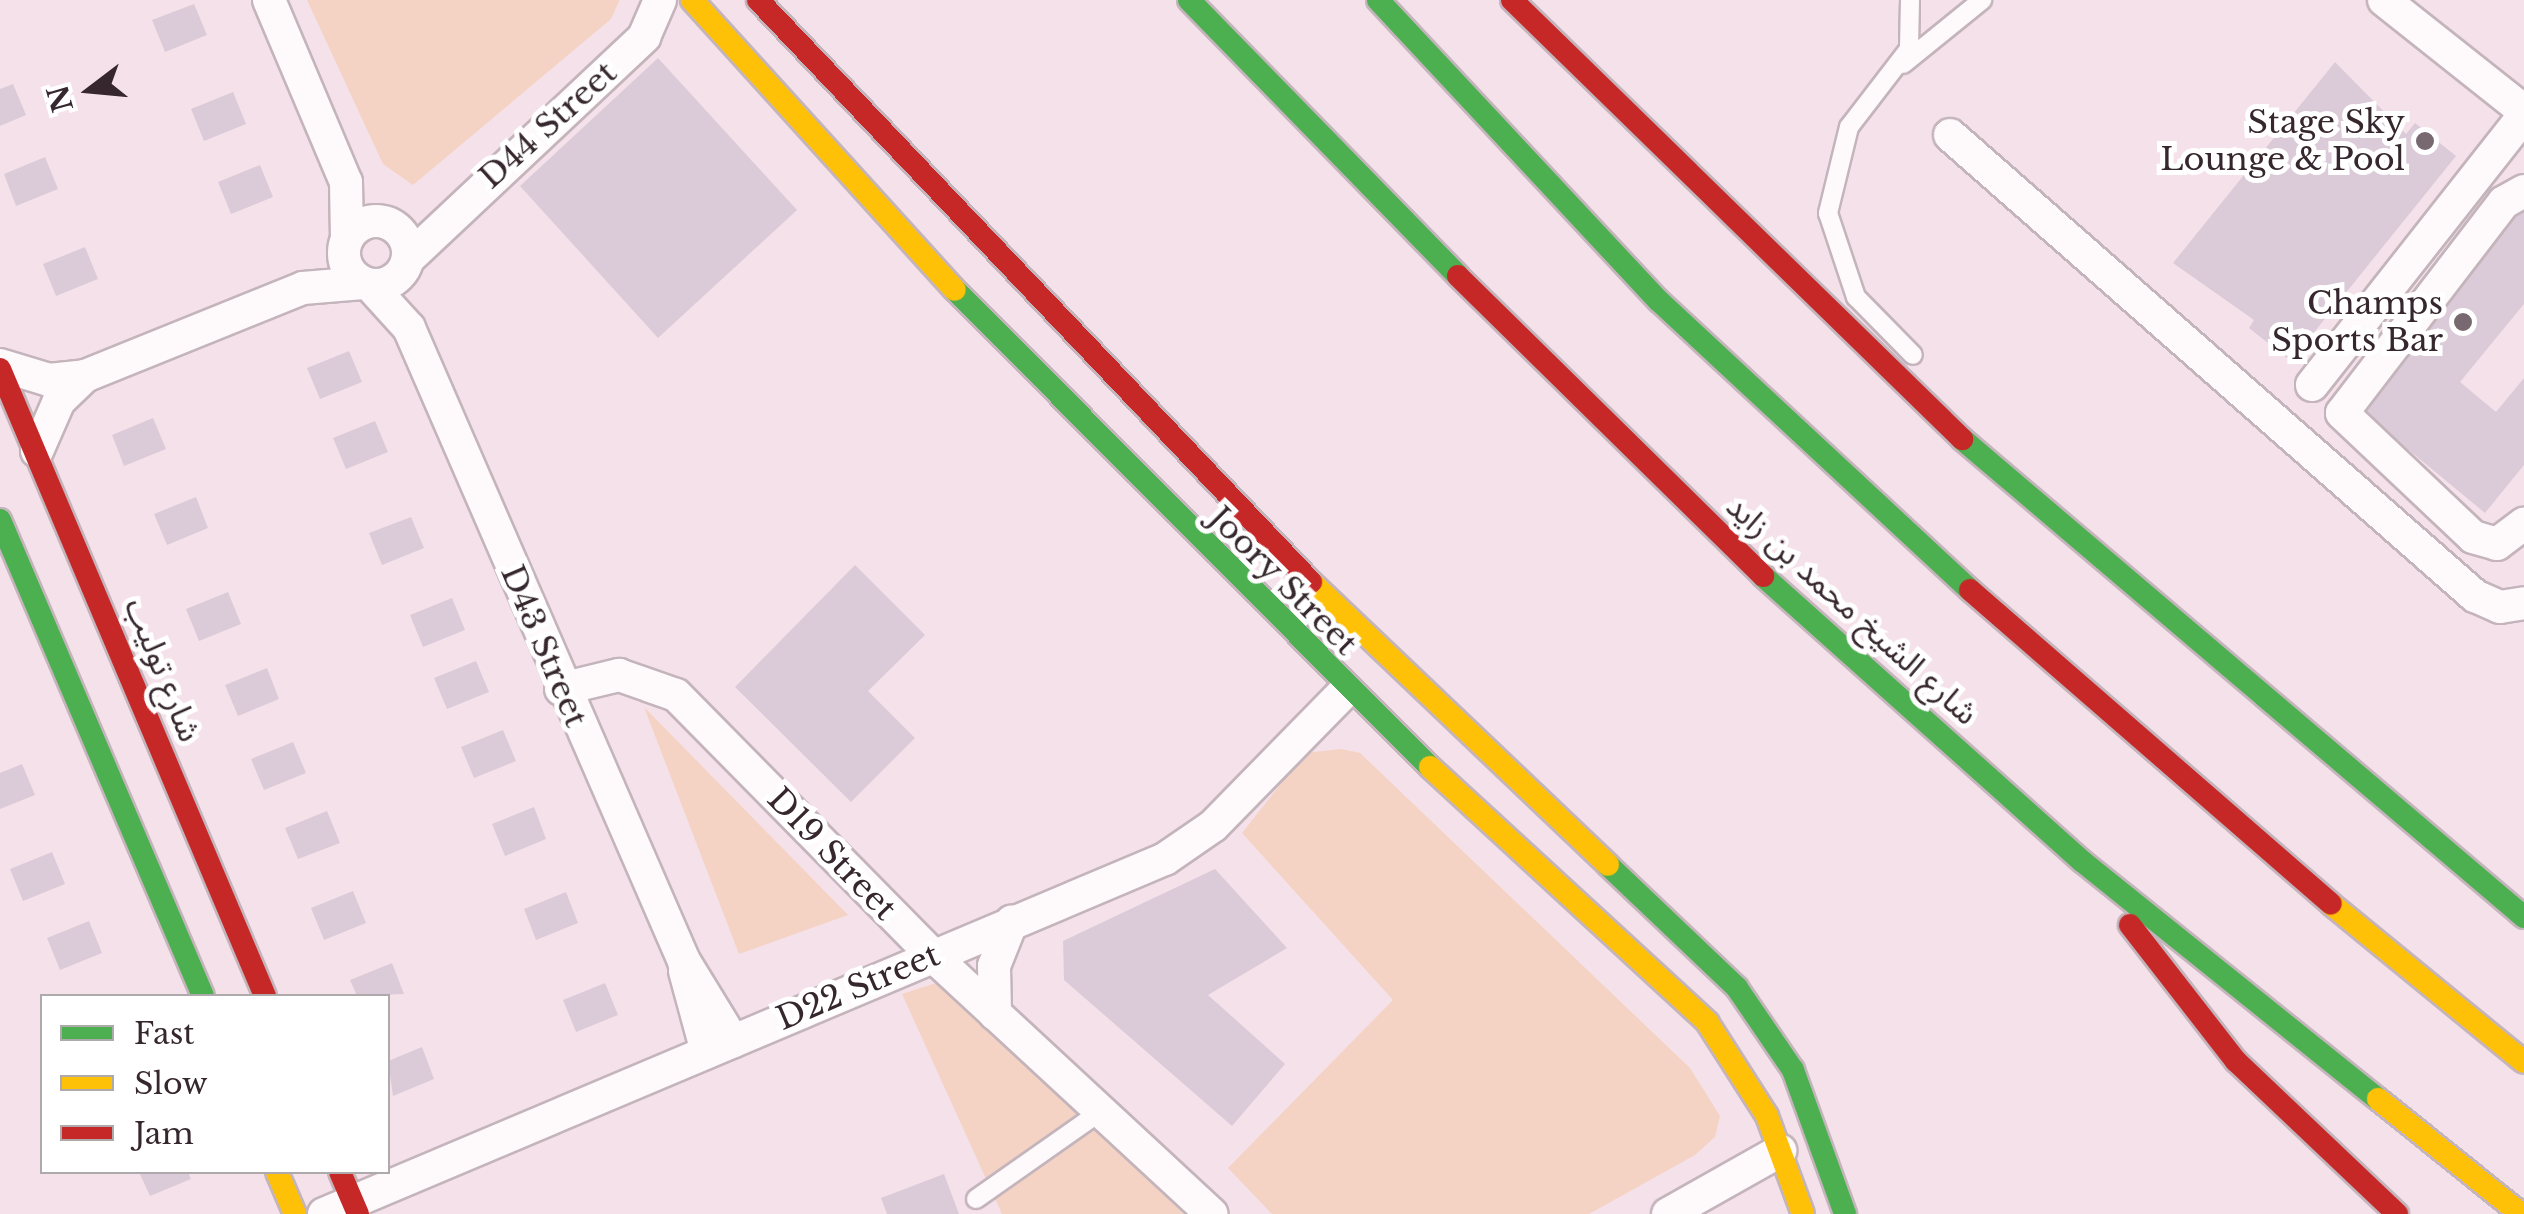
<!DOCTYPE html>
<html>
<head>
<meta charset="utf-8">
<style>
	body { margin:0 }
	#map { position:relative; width:2524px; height:1214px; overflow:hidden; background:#f5e1e9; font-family:"Libre Baskerville","Noto Sans Arabic",serif }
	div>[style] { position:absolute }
	.green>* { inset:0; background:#f4d3c5 }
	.building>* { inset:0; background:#dbcbd8 }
	.roads { filter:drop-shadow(2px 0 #c4b4bb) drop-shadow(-2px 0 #c4b4bb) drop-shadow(0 2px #c4b4bb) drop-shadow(0 -2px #c4b4bb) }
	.lane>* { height:18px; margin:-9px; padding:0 9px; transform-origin:9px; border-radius:9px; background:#fefafc }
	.street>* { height:32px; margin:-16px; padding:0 16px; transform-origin:16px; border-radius:16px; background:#fefafc }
	.street>.ring { margin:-16px; padding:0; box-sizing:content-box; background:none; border:32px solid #fefafc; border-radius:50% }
	.fast>* { height:22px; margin:-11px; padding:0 11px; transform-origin:11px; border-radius:11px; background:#4caf50 }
	.slow>* { height:22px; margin:-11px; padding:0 11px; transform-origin:11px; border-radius:11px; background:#ffc107 }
	.jam>* { height:22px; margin:-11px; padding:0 11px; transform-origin:11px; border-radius:11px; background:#c62828 }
	.dots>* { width:28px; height:28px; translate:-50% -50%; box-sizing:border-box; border:5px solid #fff; border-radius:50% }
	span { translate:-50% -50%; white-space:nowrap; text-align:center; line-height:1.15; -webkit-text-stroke:10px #fff; paint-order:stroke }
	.poi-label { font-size:32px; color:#35272d }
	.right { translate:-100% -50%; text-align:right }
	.street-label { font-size:32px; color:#35272d }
	.legend { position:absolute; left:40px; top:994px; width:350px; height:180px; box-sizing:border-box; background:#fff; border:2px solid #aea9ab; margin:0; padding:12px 18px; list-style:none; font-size:30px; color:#35272d }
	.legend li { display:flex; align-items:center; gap:20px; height:50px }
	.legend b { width:50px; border:2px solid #aea9ab }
	.north { position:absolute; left:40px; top:40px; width:100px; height:100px; -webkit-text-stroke:8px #fff; paint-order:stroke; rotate:254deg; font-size:28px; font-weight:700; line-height:40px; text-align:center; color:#35272d }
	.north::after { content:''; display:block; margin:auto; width:35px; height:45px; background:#35272d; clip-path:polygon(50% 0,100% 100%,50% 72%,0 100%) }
</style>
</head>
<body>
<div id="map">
	<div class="green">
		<div style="clip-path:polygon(307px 0,619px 0,619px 1px,611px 19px,413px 185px,383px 164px)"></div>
		<div style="clip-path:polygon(644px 707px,848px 915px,739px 954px)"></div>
		<div style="clip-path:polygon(1341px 749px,1360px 753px,1690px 1068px,1720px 1116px,1715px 1137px,1695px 1155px,1589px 1214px,1272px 1214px,1228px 1168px,1393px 1000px,1242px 833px,1305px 753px)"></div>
		<div style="clip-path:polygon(939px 982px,1184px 1214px,1002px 1214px,902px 994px)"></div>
	</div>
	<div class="building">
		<div style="clip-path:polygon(194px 4px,207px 35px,165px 52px,152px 20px)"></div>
		<div style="clip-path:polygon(658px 58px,797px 210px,658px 338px,520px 186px)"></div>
		<div style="clip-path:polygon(2335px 62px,2406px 134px,2415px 123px,2456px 156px,2291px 361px,2249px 328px,2254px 320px,2173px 263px)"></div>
		<div style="clip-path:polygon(13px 84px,26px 115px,0 126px,0 89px)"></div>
		<div style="clip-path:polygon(233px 92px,246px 124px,204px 141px,191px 109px)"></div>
		<div style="clip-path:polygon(45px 157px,58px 189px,16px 206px,4px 174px)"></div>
		<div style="clip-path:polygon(260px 165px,273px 197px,231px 214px,218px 182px)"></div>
		<div style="clip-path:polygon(2524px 192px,2524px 304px,2460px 382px,2496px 412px,2524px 378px,2524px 465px,2485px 513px,2352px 403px)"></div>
		<div style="clip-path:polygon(85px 247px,98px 279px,56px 296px,43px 264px)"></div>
		<div style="clip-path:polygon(349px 351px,362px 382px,320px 399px,307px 368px)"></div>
		<div style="clip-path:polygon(153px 418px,166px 449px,124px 466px,112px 435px)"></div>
		<div style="clip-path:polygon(375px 421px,388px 452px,346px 469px,333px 438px)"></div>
		<div style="clip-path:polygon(196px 497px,208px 528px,167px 545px,154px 514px)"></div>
		<div style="clip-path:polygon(411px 517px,424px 548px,382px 565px,369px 533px)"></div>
		<div style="clip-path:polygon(855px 565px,925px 635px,868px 691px,915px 738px,851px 802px,735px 687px)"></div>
		<div style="clip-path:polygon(228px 592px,241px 624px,199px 641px,186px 609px)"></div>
		<div style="clip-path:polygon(452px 598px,465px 630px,423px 647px,410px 615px)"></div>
		<div style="clip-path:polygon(476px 661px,489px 692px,447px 709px,434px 678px)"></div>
		<div style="clip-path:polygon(267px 668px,279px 699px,238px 716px,225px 685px)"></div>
		<div style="clip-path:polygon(503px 730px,516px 761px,474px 778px,461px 747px)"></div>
		<div style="clip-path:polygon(293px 742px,306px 773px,264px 790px,251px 759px)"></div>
		<div style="clip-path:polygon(22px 764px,35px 795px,0 809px,0 773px)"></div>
		<div style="clip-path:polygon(534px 807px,546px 839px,505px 856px,492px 824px)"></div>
		<div style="clip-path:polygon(327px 811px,340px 843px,298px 859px,285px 828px)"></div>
		<div style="clip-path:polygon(52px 852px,65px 884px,23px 901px,10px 869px)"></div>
		<div style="clip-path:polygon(1215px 869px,1287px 948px,1208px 995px,1285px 1064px,1232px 1126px,1064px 980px,1063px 941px)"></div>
		<div style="clip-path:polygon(353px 891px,366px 923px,324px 940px,311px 908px)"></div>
		<div style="clip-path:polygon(566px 892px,578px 923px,536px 940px,524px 909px)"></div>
		<div style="clip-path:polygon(89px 921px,102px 953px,60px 970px,47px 938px)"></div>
		<div style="clip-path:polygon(392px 963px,404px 994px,357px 996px,350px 980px)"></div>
		<div style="clip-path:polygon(605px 983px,618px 1015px,576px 1032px,563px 1000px)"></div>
		<div style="clip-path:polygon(422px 1047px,434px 1079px,393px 1096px,388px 1061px)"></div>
		<div style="clip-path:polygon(139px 1172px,188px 1172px,191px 1179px,150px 1196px)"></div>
		<div style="clip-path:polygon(944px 1174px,959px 1214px,887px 1214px,881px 1198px)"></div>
	</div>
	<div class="roads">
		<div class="lane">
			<div style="left:1910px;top:0;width:49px;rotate:91.2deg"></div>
			<div style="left:1909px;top:49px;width:98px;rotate:127.6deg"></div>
			<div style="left:1849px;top:127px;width:89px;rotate:103.7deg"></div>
			<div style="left:1828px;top:213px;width:89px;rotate:71.6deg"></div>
			<div style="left:1856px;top:297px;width:81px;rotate:45.5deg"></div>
			<div style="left:1903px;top:64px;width:102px;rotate:-39deg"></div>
			<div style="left:976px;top:1199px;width:153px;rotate:-35.1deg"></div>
		</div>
		<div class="street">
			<div style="left:269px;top:0;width:198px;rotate:67.1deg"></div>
			<div style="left:346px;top:182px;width:57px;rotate:89deg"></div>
			<div style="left:2384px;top:0;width:179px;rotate:38.4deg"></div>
			<div style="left:1950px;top:135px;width:699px;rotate:41.29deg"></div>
			<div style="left:2475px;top:596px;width:27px;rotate:24deg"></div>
			<div style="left:2500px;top:607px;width:24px;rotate:-9deg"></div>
			<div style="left:2524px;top:191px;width:23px;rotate:151deg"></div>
			<div style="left:2504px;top:202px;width:266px;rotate:127.5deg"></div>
			<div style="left:2342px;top:413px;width:180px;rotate:43.4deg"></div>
			<div style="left:2473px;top:537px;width:25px;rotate:16deg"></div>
			<div style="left:2497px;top:544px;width:34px;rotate:-37deg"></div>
			<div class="ring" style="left:344px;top:221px;width:32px;height:32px"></div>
			<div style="left:409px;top:258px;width:323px;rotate:-43.2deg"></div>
			<div style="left:644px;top:37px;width:40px;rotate:-66.6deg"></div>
			<div style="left:370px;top:285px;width:58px;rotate:47.8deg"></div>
			<div style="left:409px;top:328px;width:690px;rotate:66.52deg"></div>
			<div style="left:684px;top:961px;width:94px;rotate:58.5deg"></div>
			<div style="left:0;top:365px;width:51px;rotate:17deg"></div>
			<div style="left:49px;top:380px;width:36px;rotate:-6deg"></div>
			<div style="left:85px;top:376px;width:235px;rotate:-22deg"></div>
			<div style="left:303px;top:288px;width:60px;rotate:-4.8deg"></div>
			<div style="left:2312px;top:385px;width:342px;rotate:-51.8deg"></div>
			<div style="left:37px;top:451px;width:55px;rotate:-66.3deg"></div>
			<div style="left:59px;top:401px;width:36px;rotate:-44deg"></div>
			<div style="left:561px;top:689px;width:60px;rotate:-13.6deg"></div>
			<div style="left:619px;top:675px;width:60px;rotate:19.3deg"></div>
			<div style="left:676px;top:695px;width:365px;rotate:45.4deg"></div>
			<div style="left:932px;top:955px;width:381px;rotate:42.8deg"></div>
			<div style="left:685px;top:971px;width:84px;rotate:74.8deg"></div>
			<div style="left:995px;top:1014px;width:48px;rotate:-91.2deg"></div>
			<div style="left:994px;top:966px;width:48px;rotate:-68.2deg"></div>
			<div style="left:324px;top:1214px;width:913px;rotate:-22.89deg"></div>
			<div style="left:1165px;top:859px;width:58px;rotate:-34.5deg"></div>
			<div style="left:1213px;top:826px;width:190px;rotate:-45.6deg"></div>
			<div style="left:1668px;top:1214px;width:129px;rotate:-29.4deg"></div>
		</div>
		<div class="fast">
			<div style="left:1189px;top:0;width:385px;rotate:45.7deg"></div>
			<div style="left:1378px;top:0;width:412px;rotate:47deg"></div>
			<div style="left:1659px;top:301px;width:425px;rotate:42.9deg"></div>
			<div style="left:955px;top:290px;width:673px;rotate:45.12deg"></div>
			<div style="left:1962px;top:439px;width:738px;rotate:40.38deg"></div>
			<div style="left:0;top:520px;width:517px;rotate:66.9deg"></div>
			<div style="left:1763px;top:576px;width:429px;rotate:41.8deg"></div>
			<div style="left:2083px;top:862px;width:378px;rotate:38.8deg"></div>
			<div style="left:1608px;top:865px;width:178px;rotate:43.6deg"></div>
			<div style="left:1737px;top:988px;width:99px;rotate:55.7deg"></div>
			<div style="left:1793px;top:1070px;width:153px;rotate:70.1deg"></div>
		</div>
		<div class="slow">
			<div style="left:692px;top:0;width:391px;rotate:47.8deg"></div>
			<div style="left:1311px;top:582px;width:410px;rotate:43.6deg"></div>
			<div style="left:1430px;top:767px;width:377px;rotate:42.6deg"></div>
			<div style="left:1707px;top:1022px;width:112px;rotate:57.4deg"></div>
			<div style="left:1767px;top:1116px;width:104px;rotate:69.8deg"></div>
			<div style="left:2331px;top:904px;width:249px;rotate:39.3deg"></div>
			<div style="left:2378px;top:1099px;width:184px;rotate:38.8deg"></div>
			<div style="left:277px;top:1172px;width:46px;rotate:66.8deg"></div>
		</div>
		<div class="jam">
			<div style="left:758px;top:0;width:803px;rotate:46.46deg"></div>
			<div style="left:1512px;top:0;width:629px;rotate:44.29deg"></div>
			<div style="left:1458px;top:276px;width:428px;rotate:44.5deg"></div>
			<div style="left:0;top:369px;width:681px;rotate:67.09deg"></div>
			<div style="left:1970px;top:590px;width:478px;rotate:41deg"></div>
			<div style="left:2130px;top:925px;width:172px;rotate:52.1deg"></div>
			<div style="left:2236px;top:1061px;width:222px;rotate:43.5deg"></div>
			<div style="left:340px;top:1172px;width:46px;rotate:66.8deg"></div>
		</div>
	</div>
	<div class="dots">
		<div style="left:2425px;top:141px;background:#78686f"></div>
		<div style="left:2463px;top:322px;background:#78686f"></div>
	</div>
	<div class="poi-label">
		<span class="right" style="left:2405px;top:141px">Stage Sky<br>Lounge &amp; Pool</span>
		<span class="right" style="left:2443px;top:322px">Champs<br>Sports Bar</span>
	</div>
	<div class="street-label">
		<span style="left:548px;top:125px;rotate:-42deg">D44 Street</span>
		<span style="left:1283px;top:581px;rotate:45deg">Joory Street</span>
		<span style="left:1852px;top:610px;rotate:42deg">شارع الشيخ محمد بن زايد</span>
		<span style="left:544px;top:646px;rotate:67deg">D43 Street</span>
		<span style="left:163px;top:670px;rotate:68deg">شارع توليب</span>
		<span style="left:832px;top:854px;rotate:46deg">D19 Street</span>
		<span style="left:858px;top:987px;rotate:-23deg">D22 Street</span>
	</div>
	<ul class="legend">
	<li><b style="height:12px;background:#4caf50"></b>Fast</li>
	<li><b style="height:12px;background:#ffc107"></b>Slow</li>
	<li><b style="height:12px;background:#c62828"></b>Jam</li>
	</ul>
	<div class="north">N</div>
</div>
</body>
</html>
